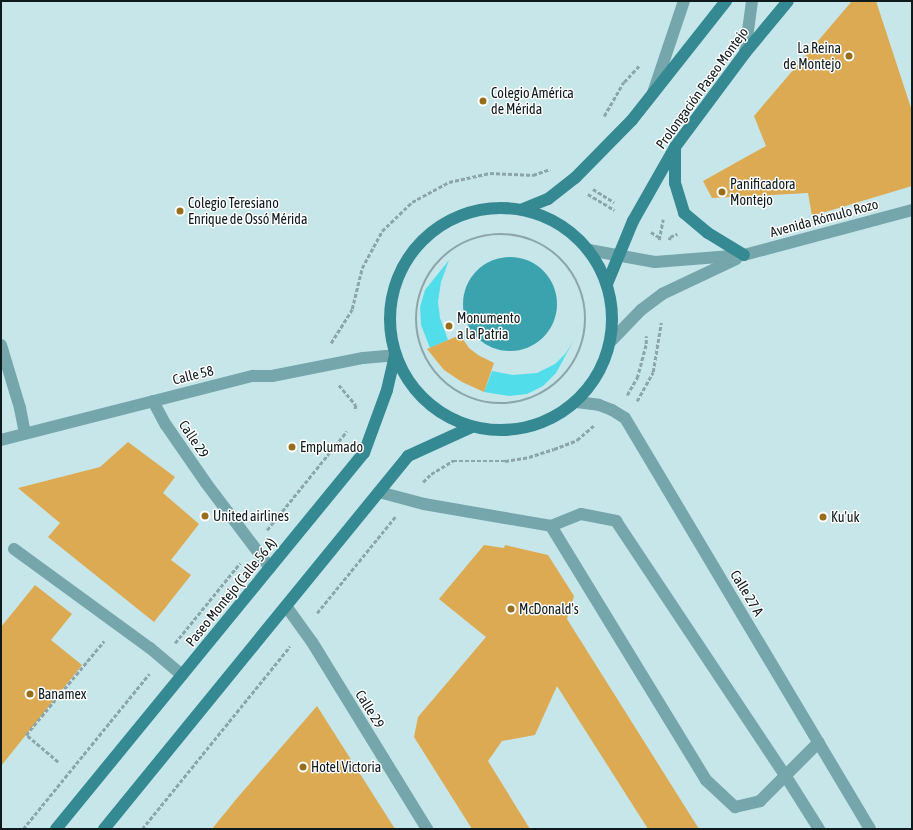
<!DOCTYPE html>
<html>
<head>
<meta charset="utf-8">
<style>
  body { margin:0 }
  #map { position:relative; width:913px; height:830px; overflow:hidden; background:#c7e6e9; font-family:"Asap Condensed",sans-serif }
  div>[style] { position:absolute }
  [style*='--x'] { left:calc(var(--x)*1px); top:calc(var(--y)*1px); width:calc(var(--w)*1px); rotate:calc(var(--a)*1deg) }
  .green>* { inset:0; background:#52ddeb }
  .water>* { inset:0; background:#3aa3ae }
  .round { border-radius:50% }
  .building>* { inset:0; background:#dcaa53 }
  .path>* { height:2.5px; margin-top:-1.25px; transform-origin:0; background:repeating-linear-gradient(90deg,#8ca5a8 0 4px,transparent 0 6px) }
  .path>.ring { margin:-1.25px; padding:0; box-sizing:content-box; background:none; border:2.5px solid #8ca5a8; border-radius:50% }
  .service>* { height:12px; margin:-6px; padding:0 6px; transform-origin:6px; border-radius:6px; background:#74a6ab }
  .minor>* { height:12px; margin:-6px; padding:0 6px; transform-origin:6px; border-radius:6px; background:#74a6ab }
  .tertiary>* { height:12px; margin:-6px; padding:0 6px; transform-origin:6px; border-radius:6px; background:#74a6ab }
  .secondary>* { height:12px; margin:-6px; padding:0 6px; transform-origin:6px; border-radius:6px; background:#348992 }
  .secondary>.ring { margin:-6px; padding:0; box-sizing:content-box; background:none; border:12px solid #348992; border-radius:50% }
  .dots>* { width:11px; height:11px; translate:-50% -50%; box-sizing:border-box; border:2px solid #fff; border-radius:50% }
  span { translate:-50% -50%; white-space:nowrap; text-align:center; line-height:1.15; -webkit-text-stroke:3px #fff; paint-order:stroke }
  .poi-label { font-size:14px; color:#0f1a1c }
  .right { translate:-100% -50%; text-align:right }
  .left { translate:0 -50%; text-align:left }
  .street-label { font-size:14px; color:#0f1a1c }
  .frame { position:absolute; inset:0; border:2px solid #0f1a1c; pointer-events:none }
</style>
</head>
<body>
<div id="map">
  <div class="green">
    <i style="clip-path:polygon(449px 260px,441px 282px,438px 302px,440px 318px,448px 340px,430px 348px,421px 325px,420px 307px,425px 290px)"></i>
    <i style="clip-path:polygon(574px 340px,556px 373px,543px 386px,527px 394px,509px 396px,484px 392px,492px 371px,513px 375px,537px 373px,555px 364px,566px 353px)"></i>
  </div>
  <div class="water">
    <i class="round" style="left:463px;top:257px;width:94px;height:94px"></i>
  </div>
  <div class="building">
    <i style="clip-path:polygon(852px 1px,876px 1px,912px 111px,912px 186px,812px 216px,808px 193px,712px 198px,703px 181px,766px 146px,754px 116px)"></i>
    <i style="clip-path:polygon(460px 335px,469px 348px,478px 355px,494px 363px,484px 392px,462px 382px,444px 370px,427px 349px)"></i>
    <i style="clip-path:polygon(128px 442px,175px 477px,163px 493px,199px 524px,171px 560px,191px 575px,154px 622px,48px 537px,60px 523px,18px 488px,100px 467px)"></i>
    <i style="clip-path:polygon(484px 545px,504px 548px,505px 545px,548px 555px,574px 596px,567px 619px,699px 829px,648px 829px,557px 686px,535px 735px,502px 741px,488px 761px,530px 829px,472px 829px,414px 737px,418px 717px,486px 637px,439px 599px)"></i>
    <i style="clip-path:polygon(35px 585px,72px 614px,51px 640px,82px 665px,1px 766px,1px 627px)"></i>
    <i style="clip-path:polygon(317px 706px,395px 829px,212px 829px,238px 797px)"></i>
  </div>
  <div class="path">
    <i style="--x:604;--y:116;--w:39;--a:-60"></i>
    <i style="--x:624;--y:82;--w:22;--a:-47"></i>
    <i style="--x:593;--y:189;--w:25;--a:32"></i>
    <i style="--x:588;--y:194;--w:31;--a:31"></i>
    <i style="--x:651;--y:232;--w:9;--a:32"></i>
    <i class="ring" style="left:416px;top:234px;width:167.5px;height:167.5px"></i>
    <i style="--x:659;--y:240;--w:21;--a:-79"></i>
    <i style="--x:669;--y:240;--w:3;--a:-72"></i>
    <i style="--x:670;--y:237;--w:8;--a:-23"></i>
    <i style="--x:331;--y:343;--w:40;--a:-58"></i>
    <i style="--x:352;--y:309;--w:42;--a:-76.3"></i>
    <i style="--x:362;--y:268;--w:42;--a:-61.6"></i>
    <i style="--x:382;--y:231;--w:42;--a:-44"></i>
    <i style="--x:412;--y:202;--w:42;--a:-28.4"></i>
    <i style="--x:449;--y:182;--w:42;--a:-12.4"></i>
    <i style="--x:490;--y:173;--w:43;--a:2.7"></i>
    <i style="--x:533;--y:175;--w:18;--a:-19"></i>
    <i style="--x:339;--y:385;--w:26;--a:50"></i>
    <i style="--x:356;--y:405;--w:6;--a:99"></i>
    <i style="--x:627;--y:395;--w:20;--a:-60"></i>
    <i style="--x:637;--y:378;--w:35;--a:-75"></i>
    <i style="--x:646;--y:344;--w:8;--a:-90"></i>
    <i style="--x:637;--y:401;--w:33;--a:-61"></i>
    <i style="--x:653;--y:372;--w:50;--a:-80.7"></i>
    <i style="--x:423;--y:482;--w:11;--a:-45"></i>
    <i style="--x:431;--y:474;--w:26;--a:-31"></i>
    <i style="--x:453;--y:461;--w:52;--a:0"></i>
    <i style="--x:505;--y:461;--w:24;--a:-9"></i>
    <i style="--x:529;--y:457;--w:26;--a:-18"></i>
    <i style="--x:554;--y:449;--w:25;--a:-21"></i>
    <i style="--x:577;--y:440;--w:23;--a:-41"></i>
    <i style="--x:267;--y:530;--w:127;--a:-51.1"></i>
    <i style="--x:317;--y:613;--w:124;--a:-50.9"></i>
    <i style="--x:175;--y:643;--w:103;--a:-50.9"></i>
    <i style="--x:58;--y:762;--w:42;--a:-139.8"></i>
    <i style="--x:26;--y:735;--w:122;--a:-50.3"></i>
    <i style="--x:23;--y:829;--w:200;--a:-50.9"></i>
    <i style="--x:142;--y:829;--w:235;--a:-51"></i>
  </div>
  <div class="service">
    <i style="--x:1;--y:345;--w:66;--a:73.2"></i>
    <i style="--x:20;--y:408;--w:25;--a:79"></i>
    <i style="--x:379;--y:492;--w:47;--a:14.9"></i>
    <i style="--x:424;--y:504;--w:129;--a:9.8"></i>
    <i style="--x:551;--y:526;--w:32;--a:-22"></i>
    <i style="--x:581;--y:514;--w:36;--a:11"></i>
    <i style="--x:616;--y:521;--w:305;--a:56.4"></i>
    <i style="--x:785;--y:775;--w:64;--a:57.8"></i>
    <i style="--x:551;--y:526;--w:298;--a:58.6"></i>
    <i style="--x:706;--y:780;--w:40;--a:43"></i>
    <i style="--x:735;--y:807;--w:26;--a:-13"></i>
    <i style="--x:760;--y:801;--w:83;--a:-45"></i>
    <i style="--x:14;--y:549;--w:168;--a:36.1"></i>
    <i style="--x:150;--y:648;--w:42;--a:40.2"></i>
  </div>
  <div class="minor">
    <i style="--x:589;--y:250;--w:67;--a:10.3"></i>
    <i style="--x:655;--y:262;--w:89;--a:-4.5"></i>
    <i style="--x:744;--y:255;--w:174;--a:-15"></i>
    <i style="--x:611;--y:341;--w:43;--a:-45.9"></i>
    <i style="--x:641;--y:310;--w:26;--a:-37"></i>
    <i style="--x:662;--y:294;--w:82;--a:-25.3"></i>
    <i style="--x:153;--y:401;--w:27;--a:62"></i>
    <i style="--x:166;--y:425;--w:70;--a:55.4"></i>
    <i style="--x:206;--y:483;--w:106;--a:53"></i>
    <i style="--x:576;--y:402;--w:23;--a:7"></i>
    <i style="--x:599;--y:405;--w:14;--a:21"></i>
    <i style="--x:612;--y:410;--w:15;--a:32"></i>
    <i style="--x:625;--y:418;--w:478;--a:59.2"></i>
    <i style="--x:286;--y:606;--w:44;--a:54.2"></i>
    <i style="--x:312;--y:642;--w:220;--a:58.4"></i>
  </div>
  <div class="tertiary">
    <i style="--x:745;--y:53;--w:52;--a:-82.3"></i>
    <i style="--x:653;--y:93;--w:97;--a:-71.4"></i>
    <i style="--x:1;--y:440;--w:260;--a:-14.3"></i>
    <i style="--x:253;--y:376;--w:19;--a:0"></i>
    <i style="--x:272;--y:376;--w:93;--a:-11.2"></i>
    <i style="--x:363;--y:358;--w:32;--a:-5"></i>
  </div>
  <div class="secondary">
    <i style="--x:675;--y:148;--w:35;--a:90"></i>
    <i style="--x:675;--y:183;--w:31;--a:73"></i>
    <i style="--x:684;--y:213;--w:31;--a:40"></i>
    <i style="--x:708;--y:233;--w:42;--a:31.4"></i>
    <i class="ring" style="left:390px;top:208px;width:210px;height:210px"></i>
    <i style="--x:523;--y:209;--w:27;--a:-22"></i>
    <i style="--x:548;--y:199;--w:34;--a:-38"></i>
    <i style="--x:575;--y:178;--w:81;--a:-45.5"></i>
    <i style="--x:632;--y:120;--w:152;--a:-51.7"></i>
    <i style="--x:607;--y:284;--w:68;--a:-67.6"></i>
    <i style="--x:633;--y:221;--w:85;--a:-60.4"></i>
    <i style="--x:675;--y:147;--w:117;--a:-53.3"></i>
    <i style="--x:745;--y:53;--w:67;--a:-50.4"></i>
    <i style="--x:56;--y:829;--w:486;--a:-50.7"></i>
    <i style="--x:364;--y:453;--w:67;--a:-69.9"></i>
    <i style="--x:387;--y:390;--w:36;--a:-77"></i>
    <i style="--x:104;--y:829;--w:481;--a:-50.8"></i>
    <i style="--x:408;--y:456;--w:70;--a:-24.4"></i>
  </div>
  <div class="dots">
    <i style="left:849px;top:56px;background:#996e1b"></i>
    <i style="left:483px;top:101px;background:#996e1b"></i>
    <i style="left:722px;top:192px;background:#996e1b"></i>
    <i style="left:180px;top:211px;background:#996e1b"></i>
    <i style="left:449px;top:326px;background:#996e1b"></i>
    <i style="left:292px;top:447px;background:#996e1b"></i>
    <i style="left:205px;top:516px;background:#996e1b"></i>
    <i style="left:823px;top:517px;background:#996e1b"></i>
    <i style="left:511px;top:609px;background:#996e1b"></i>
    <i style="left:30px;top:694px;background:#996e1b"></i>
    <i style="left:303px;top:767px;background:#996e1b"></i>
  </div>
  <div class="poi-label">
    <span class="right" style="left:841px;top:56px">La Reina<br>de Montejo</span>
    <span class="left" style="left:491px;top:101px">Colegio América<br>de Mérida</span>
    <span class="left" style="left:730px;top:192px">Panificadora<br>Montejo</span>
    <span class="left" style="left:188px;top:211px">Colegio Teresiano<br>Enrique de Ossó Mérida</span>
    <span class="left" style="left:457px;top:326px">Monumento<br>a la Patria</span>
    <span class="left" style="left:300px;top:447px">Emplumado</span>
    <span class="left" style="left:213px;top:516px">United airlines</span>
    <span class="left" style="left:831px;top:517px">Ku'uk</span>
    <span class="left" style="left:519px;top:609px">McDonald's</span>
    <span class="left" style="left:38px;top:694px">Banamex</span>
    <span class="left" style="left:311px;top:767px">Hotel Victoria</span>
  </div>
  <div class="street-label">
    <span style="left:702px;top:88px;rotate:-54deg">Prolongación Paseo Montejo</span>
    <span style="left:824px;top:218px;rotate:-15deg">Avenida Rómulo Rozo</span>
    <span style="left:193px;top:375px;rotate:-14deg">Calle 58</span>
    <span style="left:194px;top:439px;rotate:56deg">Calle 29</span>
    <span style="left:231px;top:592px;rotate:-51deg">Paseo Montejo (Calle 56 A)</span>
    <span style="left:747px;top:593px;rotate:59deg">Calle 27 A</span>
    <span style="left:370px;top:709px;rotate:58deg">Calle 29</span>
  </div>
  <div class="frame"></div>
</div>
</body>
</html>
